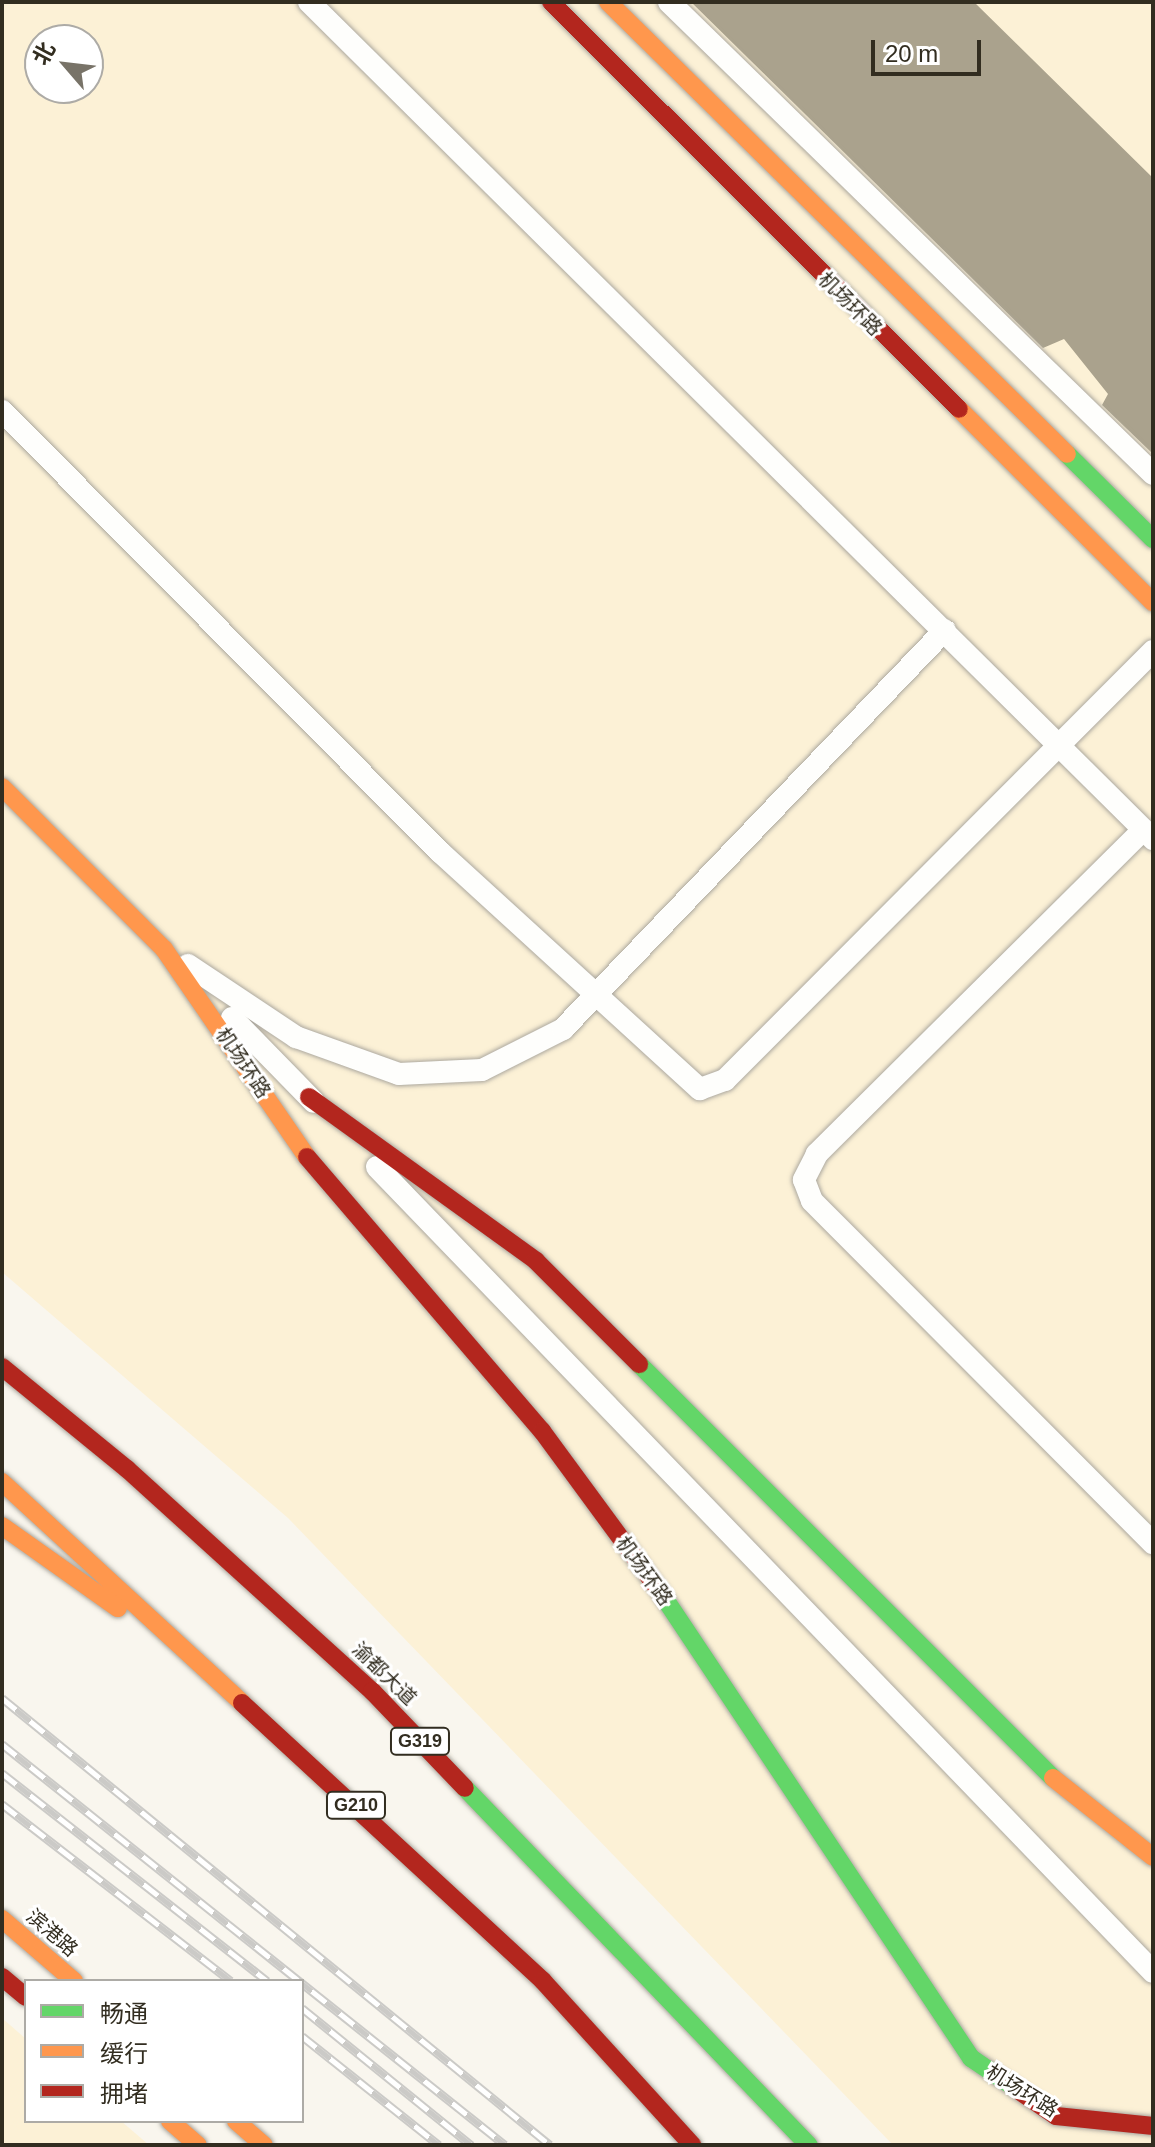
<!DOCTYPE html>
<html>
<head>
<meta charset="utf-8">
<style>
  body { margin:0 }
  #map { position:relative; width:1155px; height:2147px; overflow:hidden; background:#f9f6ee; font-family:Helvetica,"Noto Sans SC",sans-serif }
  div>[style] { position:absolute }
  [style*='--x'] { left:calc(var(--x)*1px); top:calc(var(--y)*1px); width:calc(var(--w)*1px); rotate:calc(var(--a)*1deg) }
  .built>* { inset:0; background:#fcf1d6 }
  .building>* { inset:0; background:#aaa28d }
  .roads { filter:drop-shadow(0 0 2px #aca89f) drop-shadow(0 0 2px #aca89f) }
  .lane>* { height:22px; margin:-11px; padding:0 11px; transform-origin:11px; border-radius:11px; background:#fefefc }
  .fast>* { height:18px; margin:-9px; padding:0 9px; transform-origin:9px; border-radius:9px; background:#63d668 }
  .slow>* { height:18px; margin:-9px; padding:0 9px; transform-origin:9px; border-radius:9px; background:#ff974d }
  .jam>* { height:18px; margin:-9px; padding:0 9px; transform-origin:9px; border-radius:9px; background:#b3261e }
  .rail>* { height:9px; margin-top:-4.5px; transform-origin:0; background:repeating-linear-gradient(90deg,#fff 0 18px,#cbcac7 0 36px); box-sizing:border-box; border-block:2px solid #cbcac7 }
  span { translate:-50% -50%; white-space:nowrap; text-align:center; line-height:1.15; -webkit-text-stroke:6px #fff; paint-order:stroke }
  .shield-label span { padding:2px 6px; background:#fff; border:2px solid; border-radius:6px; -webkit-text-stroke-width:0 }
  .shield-label { font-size:18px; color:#322d20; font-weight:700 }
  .street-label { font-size:20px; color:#322d20 }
  .frame { position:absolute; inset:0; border:4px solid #322d20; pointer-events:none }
  .legend { position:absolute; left:24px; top:1979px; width:280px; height:144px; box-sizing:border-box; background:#fff; border:2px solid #adaba6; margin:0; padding:10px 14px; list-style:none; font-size:24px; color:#322d20 }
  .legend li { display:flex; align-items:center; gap:16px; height:40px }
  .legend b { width:40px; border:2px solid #adaba6 }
  .north { position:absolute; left:24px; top:24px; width:80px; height:80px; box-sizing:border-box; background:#fff; border:2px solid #adaba6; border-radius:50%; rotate:298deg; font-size:22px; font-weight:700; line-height:32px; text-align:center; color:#322d20 }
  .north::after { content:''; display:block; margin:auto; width:28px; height:36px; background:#787368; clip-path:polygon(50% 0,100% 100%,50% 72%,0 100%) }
  .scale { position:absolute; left:871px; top:40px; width:110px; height:36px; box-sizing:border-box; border:4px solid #322d20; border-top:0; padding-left:10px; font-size:24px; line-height:28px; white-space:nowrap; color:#322d20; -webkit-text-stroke:6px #fff; paint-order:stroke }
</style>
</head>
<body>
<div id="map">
  <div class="built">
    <i style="clip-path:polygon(evenodd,2px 2px,1153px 2px,1153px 2145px,893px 2145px,288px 1518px,2px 1272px,2px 2px,40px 40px,88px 40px,88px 88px,40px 88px,40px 40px)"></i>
    <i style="clip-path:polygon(2px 2018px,26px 2039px,26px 2121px,121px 2121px,149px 2145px,2px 2145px)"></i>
  </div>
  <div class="building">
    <i style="clip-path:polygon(691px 2px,974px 2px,1153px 178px,1153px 454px,1102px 405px,1108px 394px,1064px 339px,1043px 348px)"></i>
  </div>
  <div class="roads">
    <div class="lane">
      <i style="--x:309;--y:2;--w:1189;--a:44.76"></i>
      <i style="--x:669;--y:2;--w:676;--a:44.28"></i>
      <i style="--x:2;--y:411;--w:622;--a:45.2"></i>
      <i style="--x:440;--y:852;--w:352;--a:42.4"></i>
      <i style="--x:700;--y:1089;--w:27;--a:-20"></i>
      <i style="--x:725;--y:1080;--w:606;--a:-45.07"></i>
      <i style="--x:1143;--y:830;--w:460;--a:135.2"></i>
      <i style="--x:817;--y:1154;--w:29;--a:117"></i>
      <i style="--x:804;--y:1180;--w:22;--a:69"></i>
      <i style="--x:812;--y:1201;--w:483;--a:45.1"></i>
      <i style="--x:188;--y:965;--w:130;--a:33.7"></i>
      <i style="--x:296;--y:1037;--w:109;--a:19.8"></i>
      <i style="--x:399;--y:1074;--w:83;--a:-2.8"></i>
      <i style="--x:482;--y:1070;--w:91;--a:-26.8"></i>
      <i style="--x:563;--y:1029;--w:552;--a:-46.25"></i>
      <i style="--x:232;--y:1018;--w:117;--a:45.7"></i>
      <i style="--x:377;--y:1167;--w:1118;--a:46.05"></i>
    </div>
    <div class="fast">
      <i style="--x:1067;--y:454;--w:121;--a:44.7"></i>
      <i style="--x:639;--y:1364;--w:585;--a:45"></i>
      <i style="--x:661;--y:1593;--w:559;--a:56.31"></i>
      <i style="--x:971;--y:2058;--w:50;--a:34.3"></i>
      <i style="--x:465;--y:1788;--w:496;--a:46.1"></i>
    </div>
    <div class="slow">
      <i style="--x:608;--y:2;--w:644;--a:44.56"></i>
      <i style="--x:959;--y:409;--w:274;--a:44.9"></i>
      <i style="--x:2;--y:787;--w:229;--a:45"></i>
      <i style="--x:164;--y:949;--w:252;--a:55.5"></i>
      <i style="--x:2;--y:1482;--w:326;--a:42.6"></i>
      <i style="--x:2;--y:1526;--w:142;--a:35.3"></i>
      <i style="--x:1053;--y:1778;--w:127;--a:38.3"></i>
      <i style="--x:2;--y:1919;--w:95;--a:40.7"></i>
      <i style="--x:170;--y:2121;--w:37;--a:41"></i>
      <i style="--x:236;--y:2121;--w:37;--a:41"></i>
    </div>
    <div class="jam">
      <i style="--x:551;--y:2;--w:576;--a:44.93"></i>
      <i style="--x:309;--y:1097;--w:280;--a:35.8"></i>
      <i style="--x:536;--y:1261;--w:146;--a:45"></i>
      <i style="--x:307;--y:1157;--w:361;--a:49.4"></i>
      <i style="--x:542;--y:1431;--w:201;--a:53.7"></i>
      <i style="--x:2;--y:1367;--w:161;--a:39.2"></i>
      <i style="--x:127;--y:1469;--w:331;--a:42.2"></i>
      <i style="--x:372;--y:1691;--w:134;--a:46.2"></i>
      <i style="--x:242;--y:1703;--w:410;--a:42.7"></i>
      <i style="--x:543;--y:1981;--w:222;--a:47.7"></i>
      <i style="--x:2;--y:1977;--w:31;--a:40"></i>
      <i style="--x:1012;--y:2086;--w:53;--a:34.3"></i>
      <i style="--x:1056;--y:2116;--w:98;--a:5.9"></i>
    </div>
  </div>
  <div class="rail">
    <i style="--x:2;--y:1698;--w:707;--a:39.2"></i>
    <i style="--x:2;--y:1744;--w:643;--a:38.56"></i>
    <i style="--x:2;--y:1773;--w:337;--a:38.1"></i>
    <i style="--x:2;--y:1804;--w:289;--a:37.7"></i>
    <i style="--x:302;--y:2008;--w:218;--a:39"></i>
    <i style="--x:302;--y:2036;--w:175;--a:38.5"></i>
  </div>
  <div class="shield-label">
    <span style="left:420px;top:1741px">G319</span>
    <span style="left:356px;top:1805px">G210</span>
  </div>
  <div class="street-label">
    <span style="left:850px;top:304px;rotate:45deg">机场环路</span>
    <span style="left:243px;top:1063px;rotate:56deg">机场环路</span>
    <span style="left:644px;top:1571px;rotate:54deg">机场环路</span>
    <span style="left:384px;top:1674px;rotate:44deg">渝都大道</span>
    <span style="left:52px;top:1933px;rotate:41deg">滨港路</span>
    <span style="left:1022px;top:2091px;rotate:32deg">机场环路</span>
  </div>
  <div class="frame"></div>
  <ul class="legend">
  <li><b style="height:10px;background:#63d668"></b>畅通</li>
  <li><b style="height:10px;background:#ff974d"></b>缓行</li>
  <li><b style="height:10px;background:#b3261e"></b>拥堵</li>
  </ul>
  <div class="north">北</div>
  <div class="scale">20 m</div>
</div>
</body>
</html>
